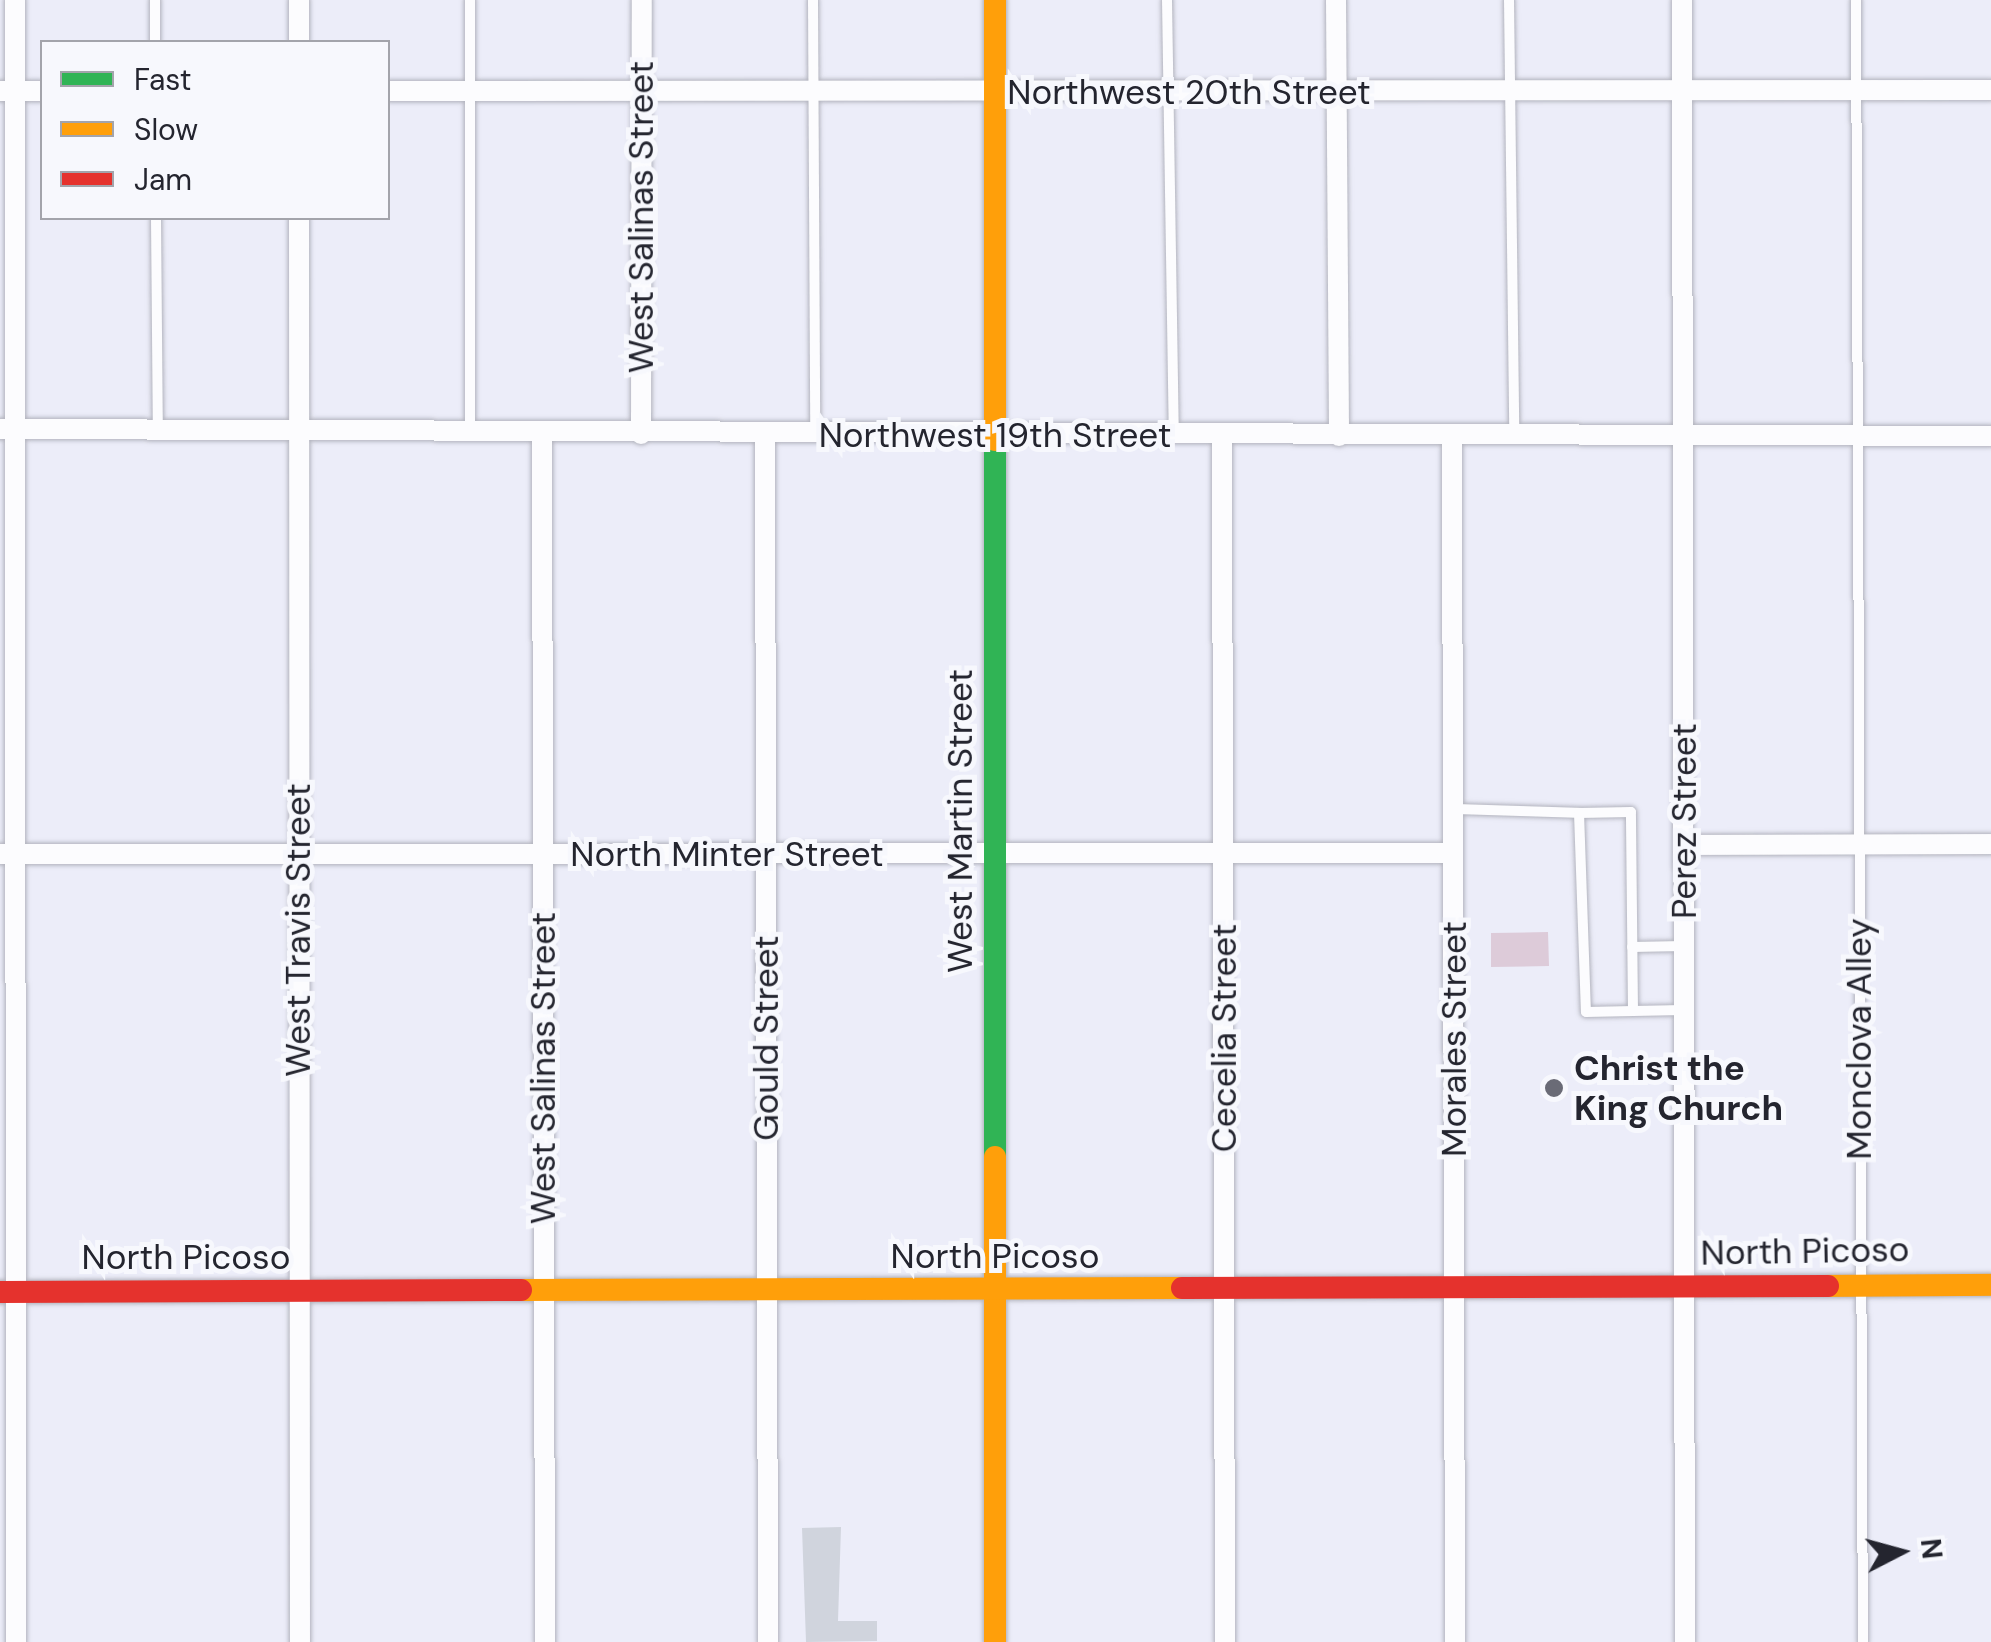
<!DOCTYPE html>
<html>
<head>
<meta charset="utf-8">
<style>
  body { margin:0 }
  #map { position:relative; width:1991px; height:1642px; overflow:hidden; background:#ecedf9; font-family:"DM Sans",sans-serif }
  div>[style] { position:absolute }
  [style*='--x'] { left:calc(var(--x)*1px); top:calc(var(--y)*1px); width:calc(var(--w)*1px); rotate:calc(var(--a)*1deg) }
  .green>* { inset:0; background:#ddcbd9 }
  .building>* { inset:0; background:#d0d4dd }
  .roads { filter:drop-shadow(0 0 2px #b3b4be) drop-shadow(0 0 2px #b3b4be) }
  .lane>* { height:10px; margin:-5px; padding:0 5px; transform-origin:5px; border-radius:5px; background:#fcfcfe }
  .street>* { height:20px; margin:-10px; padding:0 10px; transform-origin:10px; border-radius:10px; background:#fcfcfe }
  .fast>* { height:22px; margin:-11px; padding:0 11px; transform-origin:11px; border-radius:11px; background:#30b455 }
  .slow>* { height:22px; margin:-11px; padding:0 11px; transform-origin:11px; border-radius:11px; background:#ff9f0a }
  .jam>* { height:22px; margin:-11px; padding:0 11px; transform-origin:11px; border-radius:11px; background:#e5322d }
  .dots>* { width:28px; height:28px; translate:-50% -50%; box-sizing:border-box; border:5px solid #f7f8fd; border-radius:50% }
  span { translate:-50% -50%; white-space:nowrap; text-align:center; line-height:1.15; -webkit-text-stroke:10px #f7f8fd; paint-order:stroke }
  .street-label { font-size:35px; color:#24252f }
  .poi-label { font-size:35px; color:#24252f; font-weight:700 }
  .left { translate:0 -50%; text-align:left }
  .legend { position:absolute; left:40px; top:40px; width:350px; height:180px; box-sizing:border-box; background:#f7f8fd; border:2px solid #a3a4ab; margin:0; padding:12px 18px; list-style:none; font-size:30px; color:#24252f }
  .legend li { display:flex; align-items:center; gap:20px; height:50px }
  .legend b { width:50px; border:2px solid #a3a4ab }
  .north { position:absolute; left:1851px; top:1502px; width:100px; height:100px; -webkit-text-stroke:8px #f7f8fd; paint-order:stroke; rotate:84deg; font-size:28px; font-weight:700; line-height:40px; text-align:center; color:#24252f }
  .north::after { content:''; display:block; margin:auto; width:35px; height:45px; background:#24252f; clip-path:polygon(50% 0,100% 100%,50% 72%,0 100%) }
</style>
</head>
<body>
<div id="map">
  <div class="green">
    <i style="clip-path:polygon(1548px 932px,1549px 966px,1491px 967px,1491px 933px)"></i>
  </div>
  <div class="building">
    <i style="clip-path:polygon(841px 1527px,838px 1621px,877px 1621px,877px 1641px,806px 1642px,802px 1528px)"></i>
  </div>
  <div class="roads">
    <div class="lane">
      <i style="--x:470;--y:0;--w:433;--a:90"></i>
      <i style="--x:813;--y:0;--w:434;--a:89.7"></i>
      <i style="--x:1167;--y:0;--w:434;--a:89.1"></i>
      <i style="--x:1509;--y:0;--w:435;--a:89.3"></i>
      <i style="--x:1856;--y:0;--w:1642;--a:89.76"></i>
      <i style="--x:155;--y:42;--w:42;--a:-90"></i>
      <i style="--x:156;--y:218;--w:210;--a:89.5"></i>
      <i style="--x:1453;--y:809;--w:126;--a:1.8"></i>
      <i style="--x:1632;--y:947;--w:51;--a:-1.1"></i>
      <i style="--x:1633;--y:1011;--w:199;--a:-90.6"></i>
      <i style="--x:1631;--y:812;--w:52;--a:178.9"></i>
      <i style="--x:1579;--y:813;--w:199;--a:88"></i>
      <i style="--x:1586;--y:1012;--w:47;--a:-1.2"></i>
      <i style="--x:1633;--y:1011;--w:50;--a:-1.1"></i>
    </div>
    <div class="street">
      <i style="--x:15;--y:0;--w:1642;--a:89.97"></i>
      <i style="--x:299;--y:0;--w:42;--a:90"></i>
      <i style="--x:1336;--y:0;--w:436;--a:89.6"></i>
      <i style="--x:1682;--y:0;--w:1642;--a:89.9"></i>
      <i style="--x:0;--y:91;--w:42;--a:0"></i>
      <i style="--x:388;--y:91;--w:1603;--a:-0.04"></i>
      <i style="--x:299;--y:218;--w:1424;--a:89.96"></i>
      <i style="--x:0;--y:429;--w:1991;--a:0.2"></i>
      <i style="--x:542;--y:433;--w:1209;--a:89.86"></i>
      <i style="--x:641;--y:434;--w:434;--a:-89.9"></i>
      <i style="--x:765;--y:435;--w:1207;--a:89.86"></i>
      <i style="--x:1222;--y:435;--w:1207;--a:89.86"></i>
      <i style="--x:1452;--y:436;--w:1206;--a:89.86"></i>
      <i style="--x:1685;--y:845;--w:306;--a:-0.2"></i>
      <i style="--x:0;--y:854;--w:1453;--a:-0.04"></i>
    </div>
    <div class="fast">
      <i style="--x:995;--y:440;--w:717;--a:90"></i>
    </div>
    <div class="slow">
      <i style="--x:995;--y:0;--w:440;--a:90"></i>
      <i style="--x:995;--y:1157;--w:485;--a:90"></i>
      <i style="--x:1828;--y:1286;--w:163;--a:-0.4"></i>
      <i style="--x:521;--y:1290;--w:661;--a:-0.17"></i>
    </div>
    <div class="jam">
      <i style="--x:1182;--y:1288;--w:646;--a:-0.18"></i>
      <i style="--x:0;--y:1292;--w:521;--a:-0.22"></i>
    </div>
  </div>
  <div class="dots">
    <i style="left:1554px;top:1088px;background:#6a6b76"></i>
  </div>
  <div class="street-label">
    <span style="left:1189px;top:92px">Northwest 20th Street</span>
    <span style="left:641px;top:217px;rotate:-90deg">West Salinas Street</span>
    <span style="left:995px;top:435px">Northwest 19th Street</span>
    <span style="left:960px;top:821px;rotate:-90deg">West Martin Street</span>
    <span style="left:1684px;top:821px;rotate:-90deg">Perez Street</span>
    <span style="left:727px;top:854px">North Minter Street</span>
    <span style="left:298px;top:930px;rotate:-90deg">West Travis Street</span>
    <span style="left:766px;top:1038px;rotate:-90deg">Gould Street</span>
    <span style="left:1224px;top:1038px;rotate:-90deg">Cecelia Street</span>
    <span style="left:1454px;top:1039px;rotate:-90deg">Morales Street</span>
    <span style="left:1859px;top:1039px;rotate:-90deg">Monclova Alley</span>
    <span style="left:543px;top:1068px;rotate:-90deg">West Salinas Street</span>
    <span style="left:1805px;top:1251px;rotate:-1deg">North Picoso</span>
    <span style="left:995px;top:1256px">North Picoso</span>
    <span style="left:186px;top:1257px">North Picoso</span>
  </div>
  <div class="poi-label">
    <span class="left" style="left:1574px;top:1088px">Christ the<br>King Church</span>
  </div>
  <ul class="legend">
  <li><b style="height:12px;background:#30b455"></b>Fast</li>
  <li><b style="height:12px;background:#ff9f0a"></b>Slow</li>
  <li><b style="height:12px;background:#e5322d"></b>Jam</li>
  </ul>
  <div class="north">N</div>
</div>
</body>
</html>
